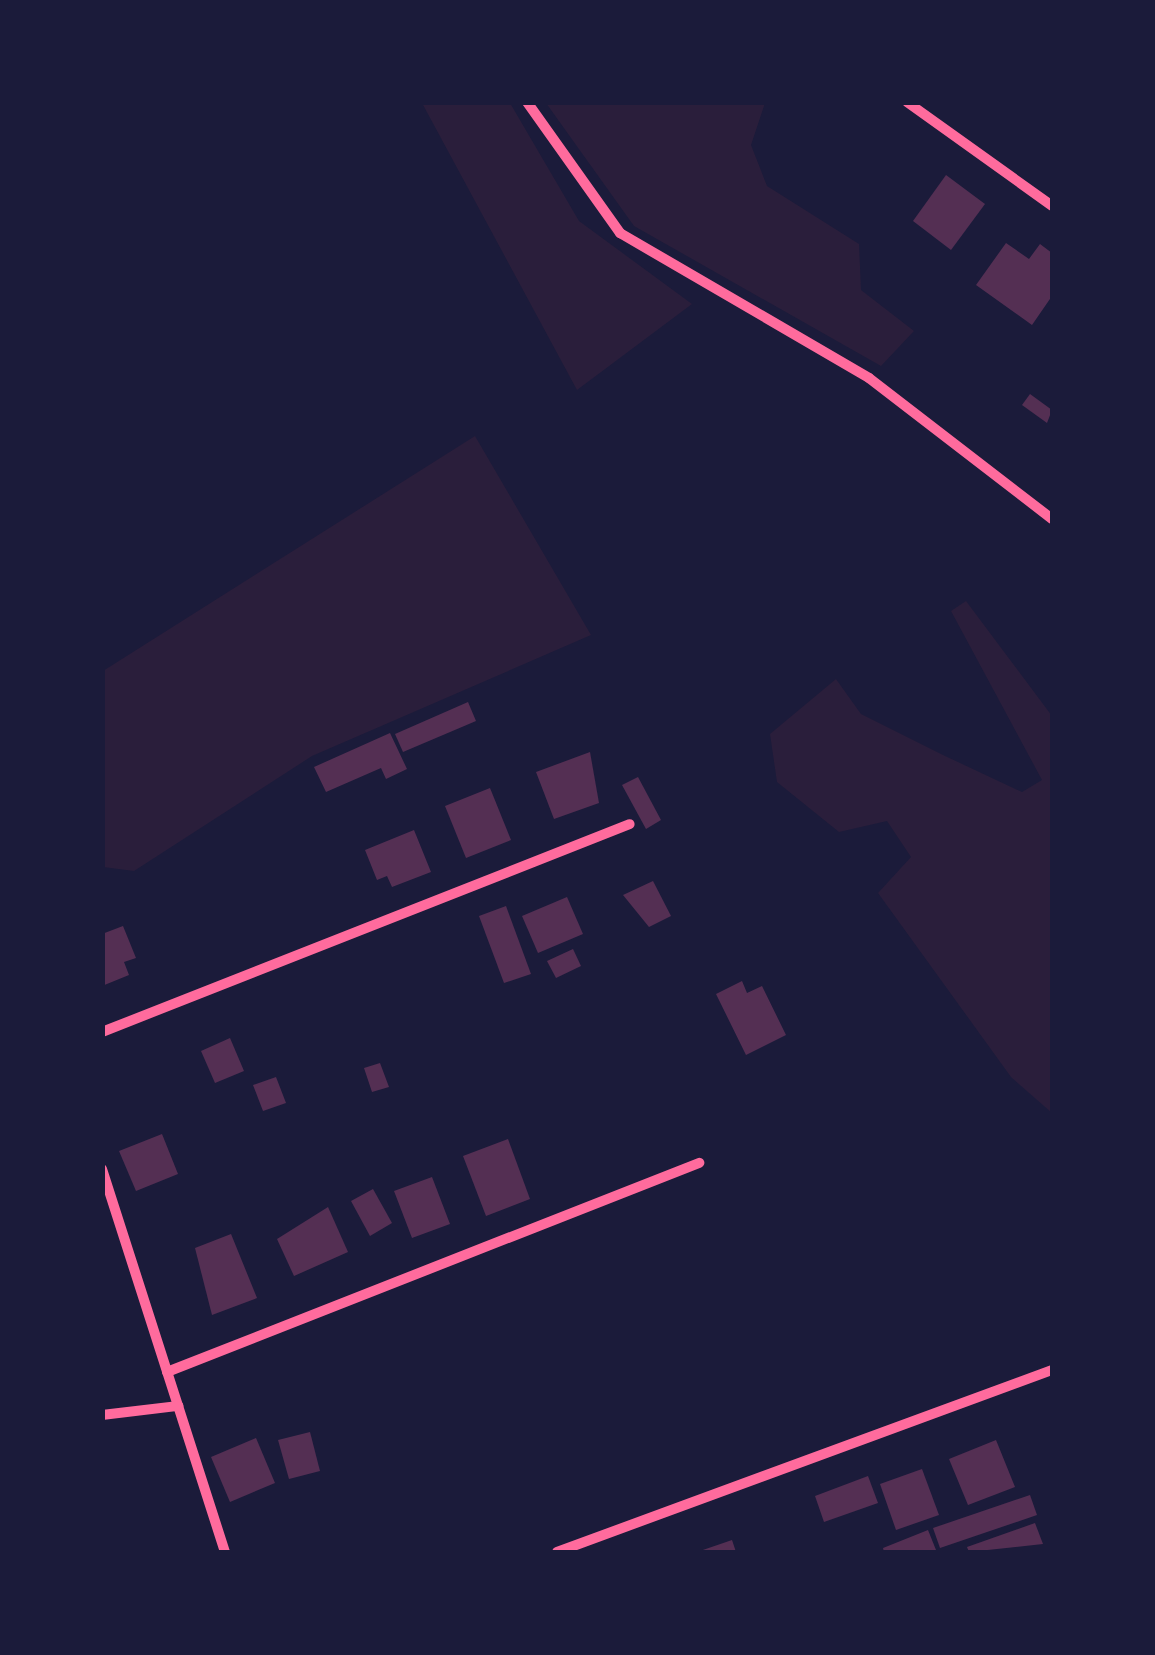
<!DOCTYPE html>
<html>
<head>
<meta charset="utf-8">
<style>
  body { margin:0 }
  #map { position:relative; width:1155px; height:1655px; overflow:hidden; background:#1b1b3a; font-family:"Space Grotesk",sans-serif }
  div>[style] { position:absolute }
  [style*='--x'] { left:calc(var(--x)*1px); top:calc(var(--y)*1px); width:calc(var(--w)*1px); rotate:calc(var(--a)*1deg) }
  .green>* { inset:0; background:#2a1e3b }
  .building>* { inset:0; background:#542f53 }
  .minor>* { height:10px; margin:-5px; padding:0 5px; transform-origin:5px; border-radius:5px; background:#ff6b9d }
  span { translate:-50% -50%; white-space:nowrap; text-align:center; line-height:1.15; -webkit-text-stroke:10px #1b1b3a; paint-order:stroke }
  .frame { position:absolute; inset:0; border:105px solid #1b1b3a; pointer-events:none }
</style>
</head>
<body>
<div id="map">
  <div class="green">
    <i style="clip-path:polygon(422px 103px,510px 103px,579px 221px,692px 304px,577px 390px)"></i>
    <i style="clip-path:polygon(546px 103px,765px 103px,751px 145px,767px 186px,859px 244px,861px 290px,914px 331px,881px 366px,634px 226px)"></i>
    <i style="clip-path:polygon(475px 436px,591px 635px,312px 756px,134px 871px,103px 867px,103px 671px)"></i>
    <i style="clip-path:polygon(966px 601px,1052px 716px,1052px 1113px,1011px 1077px,878px 893px,911px 857px,887px 821px,839px 832px,777px 782px,770px 734px,836px 679px,861px 714px,943px 755px,1022px 792px,1042px 780px,951px 611px)"></i>
  </div>
  <div class="building">
    <i style="clip-path:polygon(946px 175px,985px 204px,951px 250px,913px 221px)"></i>
    <i style="clip-path:polygon(1006px 243px,1029px 259px,1040px 244px,1052px 253px,1052px 296px,1032px 325px,976px 285px)"></i>
    <i style="clip-path:polygon(1030px 394px,1052px 410px,1047px 423px,1022px 405px)"></i>
    <i style="clip-path:polygon(468px 702px,476px 721px,403px 752px,395px 734px)"></i>
    <i style="clip-path:polygon(390px 733px,407px 769px,386px 779px,381px 768px,326px 792px,314px 767px)"></i>
    <i style="clip-path:polygon(590px 752px,599px 803px,554px 819px,536px 772px)"></i>
    <i style="clip-path:polygon(638px 777px,661px 820px,646px 829px,622px 785px)"></i>
    <i style="clip-path:polygon(490px 788px,511px 840px,466px 858px,445px 806px)"></i>
    <i style="clip-path:polygon(414px 830px,431px 872px,392px 887px,387px 876px,377px 880px,365px 850px)"></i>
    <i style="clip-path:polygon(653px 881px,671px 916px,649px 927px,623px 895px)"></i>
    <i style="clip-path:polygon(567px 897px,583px 934px,538px 953px,522px 916px)"></i>
    <i style="clip-path:polygon(506px 906px,531px 974px,504px 983px,479px 916px)"></i>
    <i style="clip-path:polygon(123px 926px,136px 958px,124px 962px,129px 975px,102px 986px,102px 934px)"></i>
    <i style="clip-path:polygon(573px 949px,581px 966px,556px 978px,547px 961px)"></i>
    <i style="clip-path:polygon(742px 981px,747px 993px,762px 986px,786px 1035px,746px 1055px,716px 994px)"></i>
    <i style="clip-path:polygon(230px 1038px,244px 1071px,215px 1083px,201px 1051px)"></i>
    <i style="clip-path:polygon(380px 1063px,389px 1087px,372px 1092px,364px 1068px)"></i>
    <i style="clip-path:polygon(276px 1077px,286px 1103px,263px 1111px,253px 1085px)"></i>
    <i style="clip-path:polygon(162px 1134px,178px 1174px,136px 1191px,119px 1151px)"></i>
    <i style="clip-path:polygon(508px 1139px,530px 1199px,486px 1216px,463px 1156px)"></i>
    <i style="clip-path:polygon(432px 1177px,450px 1224px,412px 1238px,394px 1191px)"></i>
    <i style="clip-path:polygon(373px 1189px,392px 1223px,370px 1236px,351px 1201px)"></i>
    <i style="clip-path:polygon(328px 1207px,348px 1252px,294px 1276px,277px 1239px)"></i>
    <i style="clip-path:polygon(231px 1234px,257px 1298px,212px 1315px,195px 1248px)"></i>
    <i style="clip-path:polygon(310px 1432px,320px 1471px,289px 1479px,278px 1440px)"></i>
    <i style="clip-path:polygon(256px 1438px,275px 1483px,230px 1502px,211px 1457px)"></i>
    <i style="clip-path:polygon(996px 1440px,1015px 1487px,968px 1505px,949px 1459px)"></i>
    <i style="clip-path:polygon(922px 1469px,939px 1515px,896px 1530px,880px 1484px)"></i>
    <i style="clip-path:polygon(868px 1476px,878px 1503px,824px 1522px,815px 1496px)"></i>
    <i style="clip-path:polygon(1030px 1495px,1037px 1515px,940px 1548px,933px 1528px)"></i>
    <i style="clip-path:polygon(1035px 1523px,1043px 1544px,969px 1552px,967px 1547px)"></i>
    <i style="clip-path:polygon(928px 1530px,936px 1550px,884px 1552px,883px 1548px)"></i>
    <i style="clip-path:polygon(732px 1540px,736px 1552px,697px 1552px)"></i>
  </div>
  <div class="minor">
    <i style="--x:527;--y:102;--w:161;--a:54.6"></i>
    <i style="--x:620;--y:233;--w:288;--a:30.2"></i>
    <i style="--x:869;--y:378;--w:231;--a:37.6"></i>
    <i style="--x:907;--y:102;--w:178;--a:35.6"></i>
    <i style="--x:102;--y:1032;--w:567;--a:-21.5"></i>
    <i style="--x:102;--y:1169;--w:402;--a:72.2"></i>
    <i style="--x:167;--y:1372;--w:572;--a:-21.45"></i>
    <i style="--x:102;--y:1415;--w:77;--a:-6.8"></i>
    <i style="--x:557;--y:1552;--w:527;--a:-20.19"></i>
  </div>
  <div class="frame"></div>
</div>
</body>
</html>
